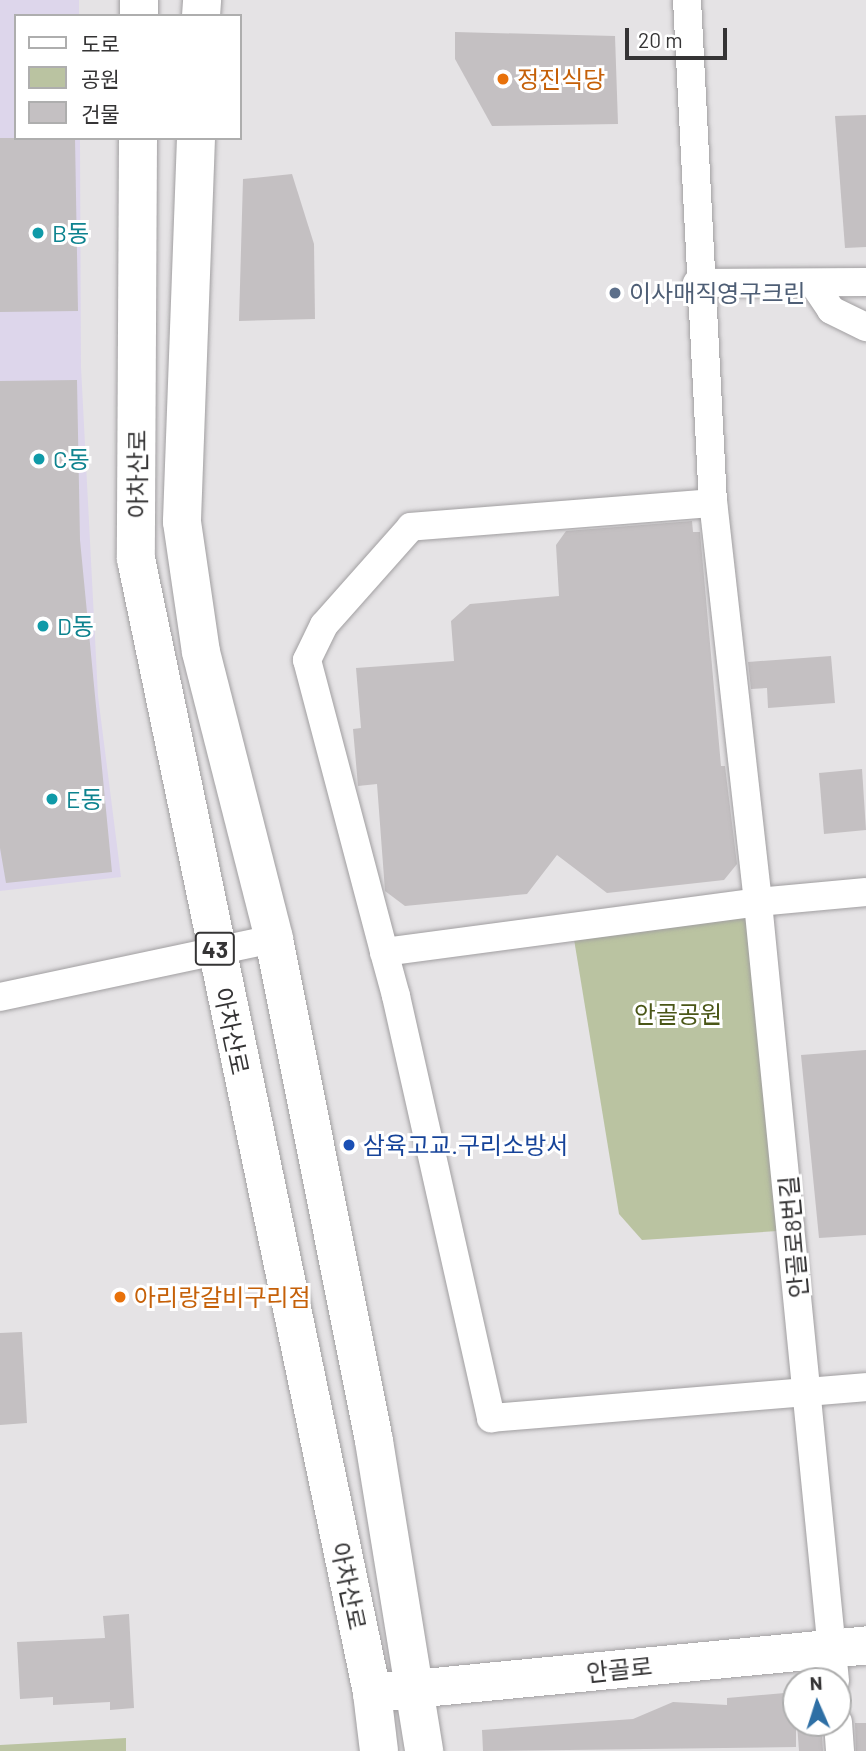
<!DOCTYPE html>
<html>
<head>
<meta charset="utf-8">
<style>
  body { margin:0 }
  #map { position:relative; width:866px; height:1751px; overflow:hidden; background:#e5e3e5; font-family:Barlow,"Noto Sans KR",sans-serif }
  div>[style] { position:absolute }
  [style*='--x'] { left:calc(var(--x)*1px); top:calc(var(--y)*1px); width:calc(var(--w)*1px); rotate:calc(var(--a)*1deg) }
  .commercial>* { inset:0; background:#ddd6eb }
  .green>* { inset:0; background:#bac3a1 }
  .building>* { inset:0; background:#c4c0c2 }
  .roads { filter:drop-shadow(0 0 2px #a19fa1) drop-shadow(0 0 2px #a19fa1) }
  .street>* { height:28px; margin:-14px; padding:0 14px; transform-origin:14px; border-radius:14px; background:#fff }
  .secondary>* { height:38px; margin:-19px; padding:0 19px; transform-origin:19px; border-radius:19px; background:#fff }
  .primary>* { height:38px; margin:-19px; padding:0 19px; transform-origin:19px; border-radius:19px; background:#fff }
  .dots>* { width:19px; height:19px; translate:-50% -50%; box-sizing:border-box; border:4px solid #fff; border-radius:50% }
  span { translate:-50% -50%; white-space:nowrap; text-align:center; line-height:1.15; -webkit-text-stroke:6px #fff; paint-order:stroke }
  .shield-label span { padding:2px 5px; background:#fff; border:2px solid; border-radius:5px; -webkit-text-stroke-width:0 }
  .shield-label { font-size:23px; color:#353435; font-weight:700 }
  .food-label { font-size:24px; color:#c56008 }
  .left { translate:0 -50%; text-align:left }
  .culture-label { font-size:24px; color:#0d838f }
  .service-label { font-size:24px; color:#4e5e75 }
  .street-label { font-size:24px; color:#353435 }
  .park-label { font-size:24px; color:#4a5617 }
  .transit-label { font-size:24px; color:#164399 }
  .legend { position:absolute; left:14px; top:14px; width:228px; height:126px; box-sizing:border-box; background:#fff; border:2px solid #aeaeae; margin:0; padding:9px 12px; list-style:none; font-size:21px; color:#353435 }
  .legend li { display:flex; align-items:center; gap:14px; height:35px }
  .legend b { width:35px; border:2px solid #aeaeae }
  .north { position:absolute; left:782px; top:1667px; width:70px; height:70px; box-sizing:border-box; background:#fff; border:2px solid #aeaeae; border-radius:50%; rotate:357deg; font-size:19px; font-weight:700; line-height:28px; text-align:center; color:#353435 }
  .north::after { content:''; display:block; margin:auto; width:24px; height:32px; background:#2e6fa5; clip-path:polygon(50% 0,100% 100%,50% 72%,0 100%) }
  .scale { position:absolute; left:625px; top:28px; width:102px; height:32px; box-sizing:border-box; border:4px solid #353435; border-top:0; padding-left:9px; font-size:21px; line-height:24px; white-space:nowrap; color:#353435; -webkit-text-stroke:5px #fff; paint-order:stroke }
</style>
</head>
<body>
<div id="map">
  <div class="commercial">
    <i style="clip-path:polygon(0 0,79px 0,79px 16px,16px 16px,16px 138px,80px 138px,81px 367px,98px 696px,121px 877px,0 891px)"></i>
  </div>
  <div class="green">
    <i style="clip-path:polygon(758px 902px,793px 1230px,642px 1240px,619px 1214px,572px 927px)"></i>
    <i style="clip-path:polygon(126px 1738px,126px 1751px,0 1751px,0 1745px)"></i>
  </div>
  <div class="building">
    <i style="clip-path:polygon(455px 32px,615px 36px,618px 124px,492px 126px,455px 59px)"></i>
    <i style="clip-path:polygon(866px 115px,866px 247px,845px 248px,835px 116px)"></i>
    <i style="clip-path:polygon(0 138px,75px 138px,78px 311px,0 312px)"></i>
    <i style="clip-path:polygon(292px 174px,314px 244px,315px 319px,239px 321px,243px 179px)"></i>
    <i style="clip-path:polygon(77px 380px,80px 540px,112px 872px,6px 883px,0 848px,0 381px)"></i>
    <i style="clip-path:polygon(692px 521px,693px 532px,700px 532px,721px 766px,725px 766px,737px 864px,724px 880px,607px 893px,557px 855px,527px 894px,405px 906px,385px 891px,377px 784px,358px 786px,353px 729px,361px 728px,356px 668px,454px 661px,451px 621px,470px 604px,559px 596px,556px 545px,566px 531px)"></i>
    <i style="clip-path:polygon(831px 656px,835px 703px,768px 708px,767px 688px,751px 689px,748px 662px)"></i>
    <i style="clip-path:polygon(862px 769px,866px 830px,824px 834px,819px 773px)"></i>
    <i style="clip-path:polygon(866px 1050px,866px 1235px,819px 1238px,801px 1055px)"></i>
    <i style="clip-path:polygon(22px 1332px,27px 1423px,0 1425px,0 1333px)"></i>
    <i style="clip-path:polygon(129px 1614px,134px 1708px,110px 1710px,110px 1702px,53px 1705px,53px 1697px,20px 1699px,17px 1642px,105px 1638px,103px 1616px)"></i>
    <i style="clip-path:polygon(796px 1692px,796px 1747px,483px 1751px,482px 1730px,633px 1719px,673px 1702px,727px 1705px,727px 1698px)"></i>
    <i style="clip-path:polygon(797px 1723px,821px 1723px,823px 1751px,799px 1751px)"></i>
    <i style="clip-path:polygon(855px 1723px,866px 1723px,866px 1751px,856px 1751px)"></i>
  </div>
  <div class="roads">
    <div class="street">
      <i style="--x:687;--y:0;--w:504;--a:87.04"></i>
      <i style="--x:697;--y:283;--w:169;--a:-0.3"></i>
      <i style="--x:813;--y:283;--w:32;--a:56"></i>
      <i style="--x:831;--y:310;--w:39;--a:26"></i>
      <i style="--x:384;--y:952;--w:377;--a:-7.6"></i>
      <i style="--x:758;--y:902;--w:402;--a:-96.4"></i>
      <i style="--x:713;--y:503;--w:303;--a:175.5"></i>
      <i style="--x:411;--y:527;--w:131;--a:131.6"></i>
      <i style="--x:324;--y:625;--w:39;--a:116"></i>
      <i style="--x:307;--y:660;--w:302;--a:75.2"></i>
      <i style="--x:384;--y:952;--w:46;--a:74.7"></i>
      <i style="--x:396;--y:996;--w:433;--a:77.3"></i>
      <i style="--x:491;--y:1418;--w:376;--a:-4.7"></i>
      <i style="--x:0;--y:997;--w:280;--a:-12"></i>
      <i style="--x:835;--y:1681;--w:783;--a:-95.65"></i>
      <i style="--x:758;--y:902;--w:108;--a:-5.3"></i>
      <i style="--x:838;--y:1722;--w:29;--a:86"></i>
    </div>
    <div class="secondary">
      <i style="--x:372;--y:1693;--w:496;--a:-5.5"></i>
    </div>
    <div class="primary">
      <i style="--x:139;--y:16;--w:16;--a:-90"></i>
      <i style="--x:201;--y:16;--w:16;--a:-86"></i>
      <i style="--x:138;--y:138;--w:421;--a:90.3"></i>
      <i style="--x:136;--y:559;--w:1158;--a:78.24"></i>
      <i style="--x:372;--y:1693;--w:58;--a:83.1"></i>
      <i style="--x:196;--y:138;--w:384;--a:92.1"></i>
      <i style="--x:182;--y:522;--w:131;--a:81.7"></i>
      <i style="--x:201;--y:652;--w:296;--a:75.7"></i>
      <i style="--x:274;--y:939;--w:512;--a:78.73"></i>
      <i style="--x:374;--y:1441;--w:314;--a:80.8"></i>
    </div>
  </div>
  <div class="dots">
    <i style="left:503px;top:79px;background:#e8710a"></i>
    <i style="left:38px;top:233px;background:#0f9aa8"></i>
    <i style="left:615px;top:293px;background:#5c6f8a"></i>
    <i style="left:39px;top:459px;background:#0f9aa8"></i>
    <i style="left:43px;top:626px;background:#0f9aa8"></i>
    <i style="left:52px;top:799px;background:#0f9aa8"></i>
    <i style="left:349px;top:1145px;background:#1a4fb4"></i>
    <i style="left:120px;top:1297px;background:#e8710a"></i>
  </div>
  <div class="shield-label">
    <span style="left:215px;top:949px">43</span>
  </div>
  <div class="food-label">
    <span class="left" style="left:517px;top:79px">정진식당</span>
    <span class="left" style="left:134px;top:1297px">아리랑갈비구리점</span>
  </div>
  <div class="culture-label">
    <span class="left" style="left:52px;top:233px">B동</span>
    <span class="left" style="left:53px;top:459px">C동</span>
    <span class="left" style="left:57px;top:626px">D동</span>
    <span class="left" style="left:66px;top:799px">E동</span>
  </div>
  <div class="service-label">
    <span class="left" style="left:629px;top:293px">이사매직영구크린</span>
  </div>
  <div class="street-label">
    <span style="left:137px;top:474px;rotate:-90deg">아차산로</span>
    <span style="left:232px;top:1031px;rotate:78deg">아차산로</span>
    <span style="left:793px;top:1237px;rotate:-95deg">안골로8번길</span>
    <span style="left:349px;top:1586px;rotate:78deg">아차산로</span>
    <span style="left:619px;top:1669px;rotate:-6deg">안골로</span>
  </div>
  <div class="park-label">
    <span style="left:678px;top:1014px">안골공원</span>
  </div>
  <div class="transit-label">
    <span class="left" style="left:363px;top:1145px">삼육고교.구리소방서</span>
  </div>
  <ul class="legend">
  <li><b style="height:9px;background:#fff"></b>도로</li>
  <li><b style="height:19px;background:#bac3a1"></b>공원</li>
  <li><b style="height:19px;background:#c4c0c2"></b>건물</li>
  </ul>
  <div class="north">N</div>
  <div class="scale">20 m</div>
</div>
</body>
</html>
